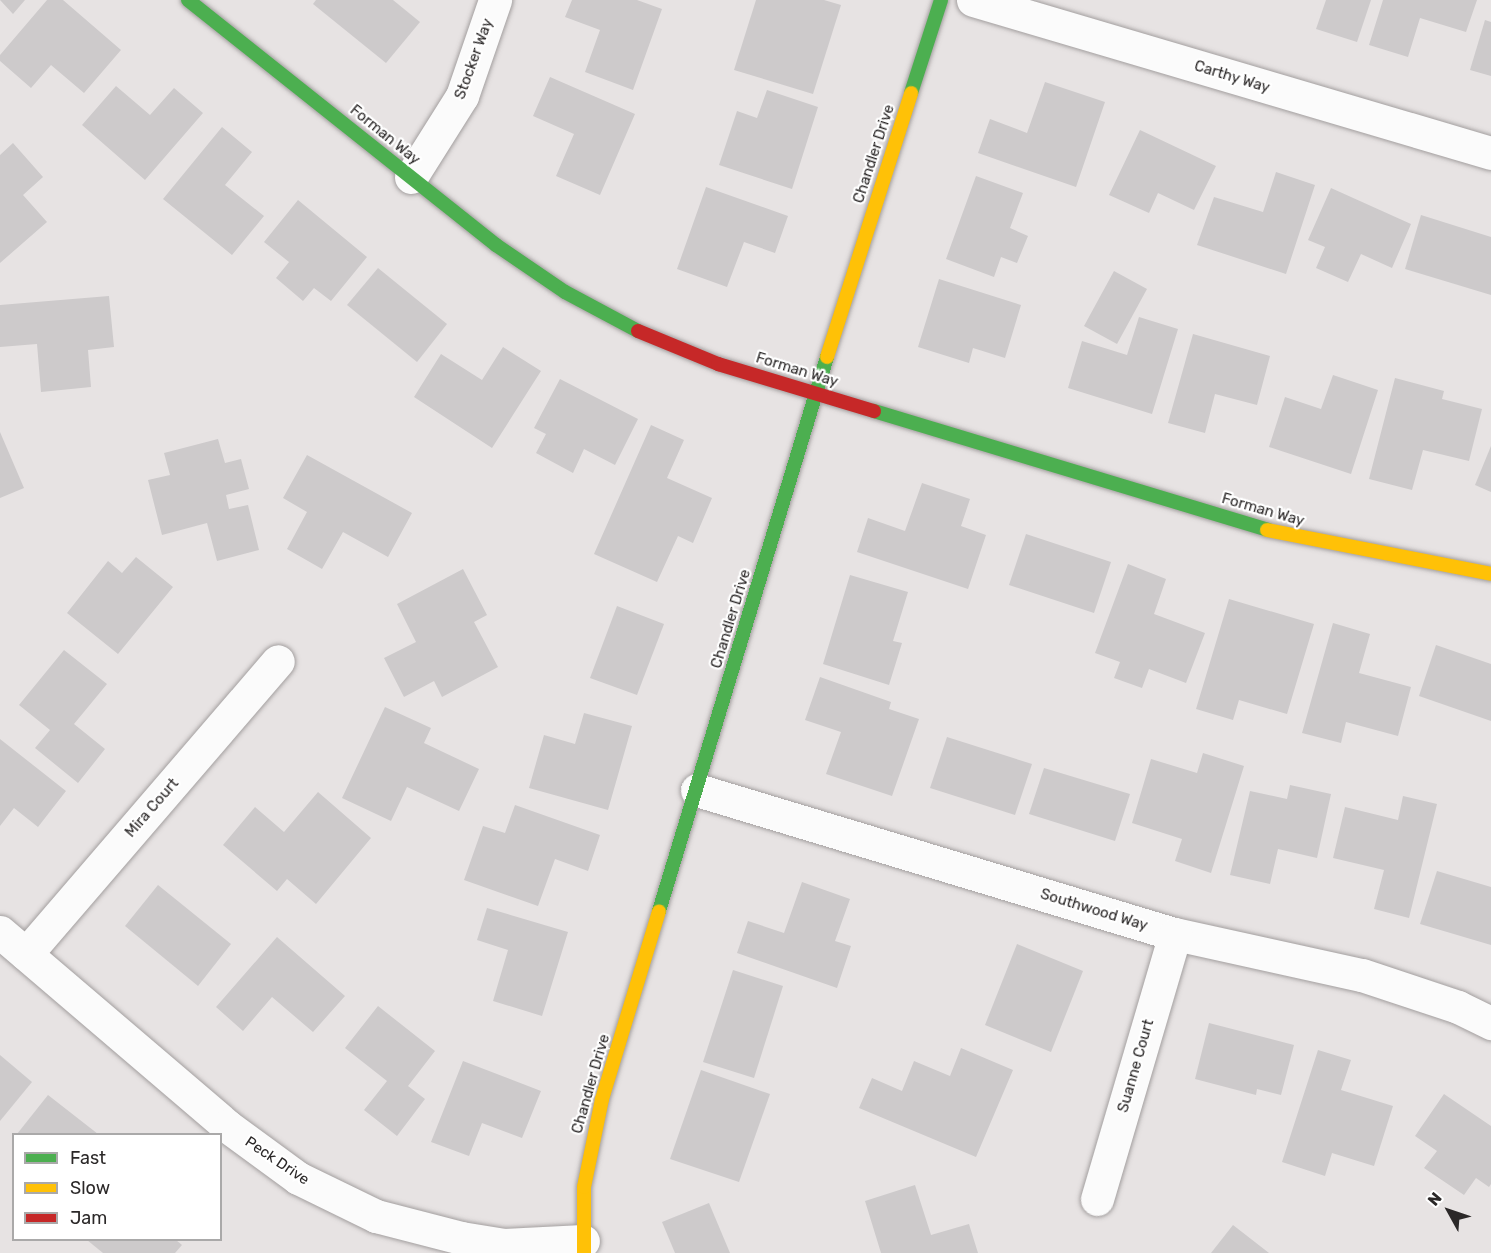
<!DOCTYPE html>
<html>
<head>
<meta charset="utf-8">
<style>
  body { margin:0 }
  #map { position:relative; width:1491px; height:1253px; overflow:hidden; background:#e7e3e3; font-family:Rubik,sans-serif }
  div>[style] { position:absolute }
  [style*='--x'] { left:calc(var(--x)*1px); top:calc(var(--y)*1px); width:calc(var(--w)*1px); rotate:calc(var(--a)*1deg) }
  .building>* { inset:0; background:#cdcacb }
  .roads { filter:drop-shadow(0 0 2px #a39f9f) drop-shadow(0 0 2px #a39f9f) }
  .street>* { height:33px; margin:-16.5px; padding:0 16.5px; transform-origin:16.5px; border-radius:16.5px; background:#fbfbfb }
  .fast>* { height:14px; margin:-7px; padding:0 7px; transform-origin:7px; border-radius:7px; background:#4caf50 }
  .slow>* { height:14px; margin:-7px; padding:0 7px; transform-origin:7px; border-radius:7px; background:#ffc107 }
  .jam>* { height:14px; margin:-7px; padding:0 7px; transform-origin:7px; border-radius:7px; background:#c62828 }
  span { translate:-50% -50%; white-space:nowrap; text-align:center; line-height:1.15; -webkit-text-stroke:4.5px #fff; paint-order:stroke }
  .street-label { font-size:15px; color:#2b2828 }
  .legend { position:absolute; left:12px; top:1133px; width:210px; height:108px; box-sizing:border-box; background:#fff; border:2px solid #aaa9a9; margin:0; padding:8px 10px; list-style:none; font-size:18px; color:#2b2828 }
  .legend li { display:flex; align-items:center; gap:12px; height:30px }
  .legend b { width:30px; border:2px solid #aaa9a9 }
  .north { position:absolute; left:1419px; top:1181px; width:60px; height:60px; -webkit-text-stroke:4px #fff; paint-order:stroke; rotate:310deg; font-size:16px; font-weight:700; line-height:24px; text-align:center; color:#2b2828 }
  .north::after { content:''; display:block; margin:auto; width:21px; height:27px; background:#2b2828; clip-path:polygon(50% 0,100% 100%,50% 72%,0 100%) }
</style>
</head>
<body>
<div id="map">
  <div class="building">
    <i style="clip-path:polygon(0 0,25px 0,13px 14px)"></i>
    <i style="clip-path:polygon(47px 0,63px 0,121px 50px,84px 93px,51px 65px,31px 88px,0 61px,0 55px)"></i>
    <i style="clip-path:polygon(316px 0,393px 0,420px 22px,386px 63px,313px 4px)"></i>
    <i style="clip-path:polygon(572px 0,637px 0,662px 9px,633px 90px,585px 72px,600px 30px,565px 17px)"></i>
    <i style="clip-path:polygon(756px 0,824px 0,841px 5px,813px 94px,734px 70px)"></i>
    <i style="clip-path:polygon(1326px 0,1371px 0,1357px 42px,1316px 29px)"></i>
    <i style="clip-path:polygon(1383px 0,1477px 0,1466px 32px,1420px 18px,1408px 57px,1369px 45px)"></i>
    <i style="clip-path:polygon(1485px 20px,1491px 22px,1491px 76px,1470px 70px)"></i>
    <i style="clip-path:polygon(550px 77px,635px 114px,600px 195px,556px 176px,574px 134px,533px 116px)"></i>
    <i style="clip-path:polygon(1045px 82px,1105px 102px,1076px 187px,978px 153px,990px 119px,1027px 133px)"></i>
    <i style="clip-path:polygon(116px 86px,150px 115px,174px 88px,203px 113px,145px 180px,82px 125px)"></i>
    <i style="clip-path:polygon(767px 90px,818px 107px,792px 189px,719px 165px,737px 111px,757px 118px)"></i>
    <i style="clip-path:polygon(222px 127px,252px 152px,225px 185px,264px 216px,232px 255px,163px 199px)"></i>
    <i style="clip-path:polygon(1140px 130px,1216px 166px,1194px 210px,1158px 193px,1149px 213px,1109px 195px)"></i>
    <i style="clip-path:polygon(13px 143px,43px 177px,23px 195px,47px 222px,0 263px,0 155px)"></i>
    <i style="clip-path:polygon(1276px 172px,1315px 185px,1286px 274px,1197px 245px,1214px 197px,1263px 212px)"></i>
    <i style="clip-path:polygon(976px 176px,1023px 193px,1010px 228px,1028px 236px,1017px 263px,1001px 257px,994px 277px,946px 259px)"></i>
    <i style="clip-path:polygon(706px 187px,788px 216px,775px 253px,744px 242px,727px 287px,677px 269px)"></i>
    <i style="clip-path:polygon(1331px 188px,1411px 224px,1392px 268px,1361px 254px,1348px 282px,1316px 268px,1325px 247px,1308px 240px)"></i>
    <i style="clip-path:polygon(298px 200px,367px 257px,331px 301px,314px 288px,303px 301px,276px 278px,289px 262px,264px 242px)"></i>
    <i style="clip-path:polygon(1421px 215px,1491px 237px,1491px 295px,1405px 269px)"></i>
    <i style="clip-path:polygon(378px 268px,447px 324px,417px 362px,347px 305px)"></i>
    <i style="clip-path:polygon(1114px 271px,1147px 289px,1117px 344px,1084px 326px)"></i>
    <i style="clip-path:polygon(939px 279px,1021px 305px,1005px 358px,973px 348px,969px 363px,918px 347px)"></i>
    <i style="clip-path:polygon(109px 296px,114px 347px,88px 350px,91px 387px,41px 392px,37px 344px,0 347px,0 305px)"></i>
    <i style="clip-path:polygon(1139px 317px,1178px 329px,1152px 414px,1068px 388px,1082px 341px,1127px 355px)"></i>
    <i style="clip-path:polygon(1193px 334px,1270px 356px,1257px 405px,1215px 394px,1205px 433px,1168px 423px)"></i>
    <i style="clip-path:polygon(503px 347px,541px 371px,492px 448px,414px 397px,441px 354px,482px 380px)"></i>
    <i style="clip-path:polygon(1333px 375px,1378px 390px,1351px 474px,1269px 447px,1285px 397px,1321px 409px)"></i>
    <i style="clip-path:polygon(1395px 378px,1444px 391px,1442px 399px,1482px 409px,1469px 461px,1423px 450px,1412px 490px,1369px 479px)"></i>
    <i style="clip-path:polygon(560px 379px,638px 419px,615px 465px,584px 449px,573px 473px,536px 453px,546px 434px,534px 428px)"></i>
    <i style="clip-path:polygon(651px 425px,684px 440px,667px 478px,712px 498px,693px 543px,678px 536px,657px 582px,594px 554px)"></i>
    <i style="clip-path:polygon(0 432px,24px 488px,0 498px)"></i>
    <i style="clip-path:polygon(218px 439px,225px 463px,241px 459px,249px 489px,226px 495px,229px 509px,248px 505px,259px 550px,217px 561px,207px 523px,162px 535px,148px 480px,170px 475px,164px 453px)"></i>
    <i style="clip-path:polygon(1491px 446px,1491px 492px,1475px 485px)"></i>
    <i style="clip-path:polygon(307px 455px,412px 513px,388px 557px,343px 532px,322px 569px,287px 549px,307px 512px,283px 498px)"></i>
    <i style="clip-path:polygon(922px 483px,970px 499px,961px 526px,986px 535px,968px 589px,857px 552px,868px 518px,905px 531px)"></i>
    <i style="clip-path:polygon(1026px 534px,1111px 562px,1094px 613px,1009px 585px)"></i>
    <i style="clip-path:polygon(136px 557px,173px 587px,118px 654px,67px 613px,108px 561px,122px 573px)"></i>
    <i style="clip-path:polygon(1128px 564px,1166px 579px,1154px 614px,1205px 633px,1186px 683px,1149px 669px,1142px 688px,1114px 678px,1120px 662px,1095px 653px)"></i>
    <i style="clip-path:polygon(463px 569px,487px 615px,474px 622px,498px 667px,442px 697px,434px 681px,404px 697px,384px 658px,416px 642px,397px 604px)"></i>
    <i style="clip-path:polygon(850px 575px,908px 592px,893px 641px,902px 643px,889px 685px,823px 664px)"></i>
    <i style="clip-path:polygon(1229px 599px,1314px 624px,1287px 714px,1239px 700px,1233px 720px,1196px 709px)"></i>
    <i style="clip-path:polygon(617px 606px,664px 624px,637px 695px,590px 678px)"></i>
    <i style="clip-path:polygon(1333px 623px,1370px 634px,1359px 673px,1411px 687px,1398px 736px,1346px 722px,1341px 743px,1302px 733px)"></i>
    <i style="clip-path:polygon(1436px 645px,1491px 664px,1491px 721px,1419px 696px)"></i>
    <i style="clip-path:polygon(64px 650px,107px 684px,74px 724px,105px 749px,78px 783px,35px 748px,50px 730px,19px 705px)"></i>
    <i style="clip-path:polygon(820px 677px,891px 702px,889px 709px,919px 719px,892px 796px,826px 774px,841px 732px,805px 720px)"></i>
    <i style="clip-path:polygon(385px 707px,431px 728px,424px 743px,479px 769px,459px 811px,407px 787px,391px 821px,342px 798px)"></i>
    <i style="clip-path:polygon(584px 713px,632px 726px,608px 810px,529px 788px,544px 735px,575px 744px)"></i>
    <i style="clip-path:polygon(947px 737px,1032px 764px,1015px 815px,930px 788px)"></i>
    <i style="clip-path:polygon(0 739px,66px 791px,38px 827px,14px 808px,0 826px)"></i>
    <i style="clip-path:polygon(1203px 753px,1244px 766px,1211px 873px,1175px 861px,1182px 839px,1132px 823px,1151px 759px,1197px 773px)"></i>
    <i style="clip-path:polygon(1044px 768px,1130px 794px,1115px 841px,1029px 814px)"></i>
    <i style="clip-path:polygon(1290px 785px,1331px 794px,1317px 858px,1278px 849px,1270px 884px,1230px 875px,1250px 791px,1287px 799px)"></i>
    <i style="clip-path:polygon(318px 792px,371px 838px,316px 904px,287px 879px,277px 891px,223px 845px,255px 807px,284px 832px)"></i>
    <i style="clip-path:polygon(1403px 796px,1437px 804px,1409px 918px,1374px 909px,1384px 870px,1333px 858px,1345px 807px,1398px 820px)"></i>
    <i style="clip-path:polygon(515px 805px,600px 835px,588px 871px,555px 859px,538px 906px,464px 880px,483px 826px,505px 833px)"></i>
    <i style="clip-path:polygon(1437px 871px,1491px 887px,1491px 945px,1420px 924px)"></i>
    <i style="clip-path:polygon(802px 882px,850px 899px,835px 941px,851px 946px,837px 988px,737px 953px,748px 921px,784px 933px)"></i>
    <i style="clip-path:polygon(158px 885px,231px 944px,198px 986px,125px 926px)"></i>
    <i style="clip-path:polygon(487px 908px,568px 932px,542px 1016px,493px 1001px,508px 950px,477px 940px)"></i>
    <i style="clip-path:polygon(277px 937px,345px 996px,313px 1032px,272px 997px,243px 1031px,216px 1007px)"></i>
    <i style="clip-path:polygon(1017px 944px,1083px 971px,1051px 1052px,985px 1025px)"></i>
    <i style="clip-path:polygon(733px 970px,783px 986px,754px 1078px,703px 1062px)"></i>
    <i style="clip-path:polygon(378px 1006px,435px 1051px,408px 1086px,425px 1099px,397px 1136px,364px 1110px,387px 1081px,345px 1048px)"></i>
    <i style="clip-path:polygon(1209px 1023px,1294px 1045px,1281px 1095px,1257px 1089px,1256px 1095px,1195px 1079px)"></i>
    <i style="clip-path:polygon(961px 1048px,1013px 1070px,976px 1157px,859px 1108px,872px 1078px,902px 1091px,914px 1061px,950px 1076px)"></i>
    <i style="clip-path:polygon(1318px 1050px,1351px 1060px,1341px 1090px,1393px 1106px,1374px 1166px,1332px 1153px,1325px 1176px,1282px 1162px)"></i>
    <i style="clip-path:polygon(0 1055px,32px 1082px,0 1121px)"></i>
    <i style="clip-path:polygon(463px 1061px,541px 1091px,522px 1138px,482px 1123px,469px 1156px,431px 1142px)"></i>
    <i style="clip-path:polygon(701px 1070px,770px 1094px,739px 1182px,670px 1159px)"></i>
    <i style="clip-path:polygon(1444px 1094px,1491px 1126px,1491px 1184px,1489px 1187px,1476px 1178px,1464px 1195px,1424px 1168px,1437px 1151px,1415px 1136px)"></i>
    <i style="clip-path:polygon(48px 1095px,98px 1134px,17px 1134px)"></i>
    <i style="clip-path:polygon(915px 1185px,931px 1235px,969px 1224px,978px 1253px,881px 1253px,865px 1201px)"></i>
    <i style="clip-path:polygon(709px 1203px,730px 1253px,675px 1253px,662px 1222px)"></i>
    <i style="clip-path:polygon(1233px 1225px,1269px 1253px,1211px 1253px)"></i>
    <i style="clip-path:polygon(87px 1240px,176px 1240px,182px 1245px,175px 1253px,103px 1253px)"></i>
  </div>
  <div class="roads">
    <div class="street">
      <i style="--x:973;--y:0;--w:540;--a:16.46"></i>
      <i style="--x:411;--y:177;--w:96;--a:-57.8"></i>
      <i style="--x:462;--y:96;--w:102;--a:-71"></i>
      <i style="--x:697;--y:790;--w:499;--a:16.8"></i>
      <i style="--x:1175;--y:934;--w:191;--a:12.4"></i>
      <i style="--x:1362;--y:975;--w:101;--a:18.4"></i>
      <i style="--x:1458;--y:1007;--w:37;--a:26"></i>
      <i style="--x:0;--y:932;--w:299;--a:40.5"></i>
      <i style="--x:227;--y:1126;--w:88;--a:36.2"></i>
      <i style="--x:298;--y:1178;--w:87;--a:26"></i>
      <i style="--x:376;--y:1216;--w:88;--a:14.5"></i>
      <i style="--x:461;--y:1238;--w:44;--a:9.2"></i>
      <i style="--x:504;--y:1245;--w:79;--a:-2.9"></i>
      <i style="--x:26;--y:954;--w:386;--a:-49.3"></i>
      <i style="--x:1097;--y:1199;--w:276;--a:-73.6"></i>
    </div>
    <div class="fast">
      <i style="--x:188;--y:0;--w:394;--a:38.5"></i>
      <i style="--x:496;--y:245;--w:83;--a:34.3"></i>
      <i style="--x:565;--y:292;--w:83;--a:28.1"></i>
      <i style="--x:911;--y:93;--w:98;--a:-72.1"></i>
      <i style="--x:874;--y:411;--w:411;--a:16.8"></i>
      <i style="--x:659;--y:911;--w:579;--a:-73.13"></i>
    </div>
    <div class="slow">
      <i style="--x:827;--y:357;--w:277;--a:-72.3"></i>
      <i style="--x:1267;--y:530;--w:228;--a:11.1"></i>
      <i style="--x:584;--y:1253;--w:66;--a:-90"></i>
      <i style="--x:584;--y:1187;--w:90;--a:-78.4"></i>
      <i style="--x:602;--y:1099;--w:196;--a:-73.1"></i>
    </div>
    <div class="jam">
      <i style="--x:638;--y:331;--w:87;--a:22.4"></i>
      <i style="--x:718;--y:364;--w:163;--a:16.8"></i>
    </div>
  </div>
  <div class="street-label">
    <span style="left:474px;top:59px;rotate:-70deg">Stocker Way</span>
    <span style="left:1232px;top:77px;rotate:17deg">Carthy Way</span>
    <span style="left:385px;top:135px;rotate:39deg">Forman Way</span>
    <span style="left:874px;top:154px;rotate:-72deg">Chandler Drive</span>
    <span style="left:797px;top:370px;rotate:17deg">Forman Way</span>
    <span style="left:1263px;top:510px;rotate:16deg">Forman Way</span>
    <span style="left:731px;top:619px;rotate:-73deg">Chandler Drive</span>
    <span style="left:152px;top:808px;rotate:-49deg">Mira Court</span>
    <span style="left:1094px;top:910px;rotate:17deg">Southwood Way</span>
    <span style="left:1136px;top:1066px;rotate:-74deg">Suanne Court</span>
    <span style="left:591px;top:1084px;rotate:-74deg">Chandler Drive</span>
    <span style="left:277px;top:1161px;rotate:34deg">Peck Drive</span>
  </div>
  <ul class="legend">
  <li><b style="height:8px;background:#4caf50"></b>Fast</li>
  <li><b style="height:8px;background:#ffc107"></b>Slow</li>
  <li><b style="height:8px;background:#c62828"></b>Jam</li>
  </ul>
  <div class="north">N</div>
</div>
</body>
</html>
